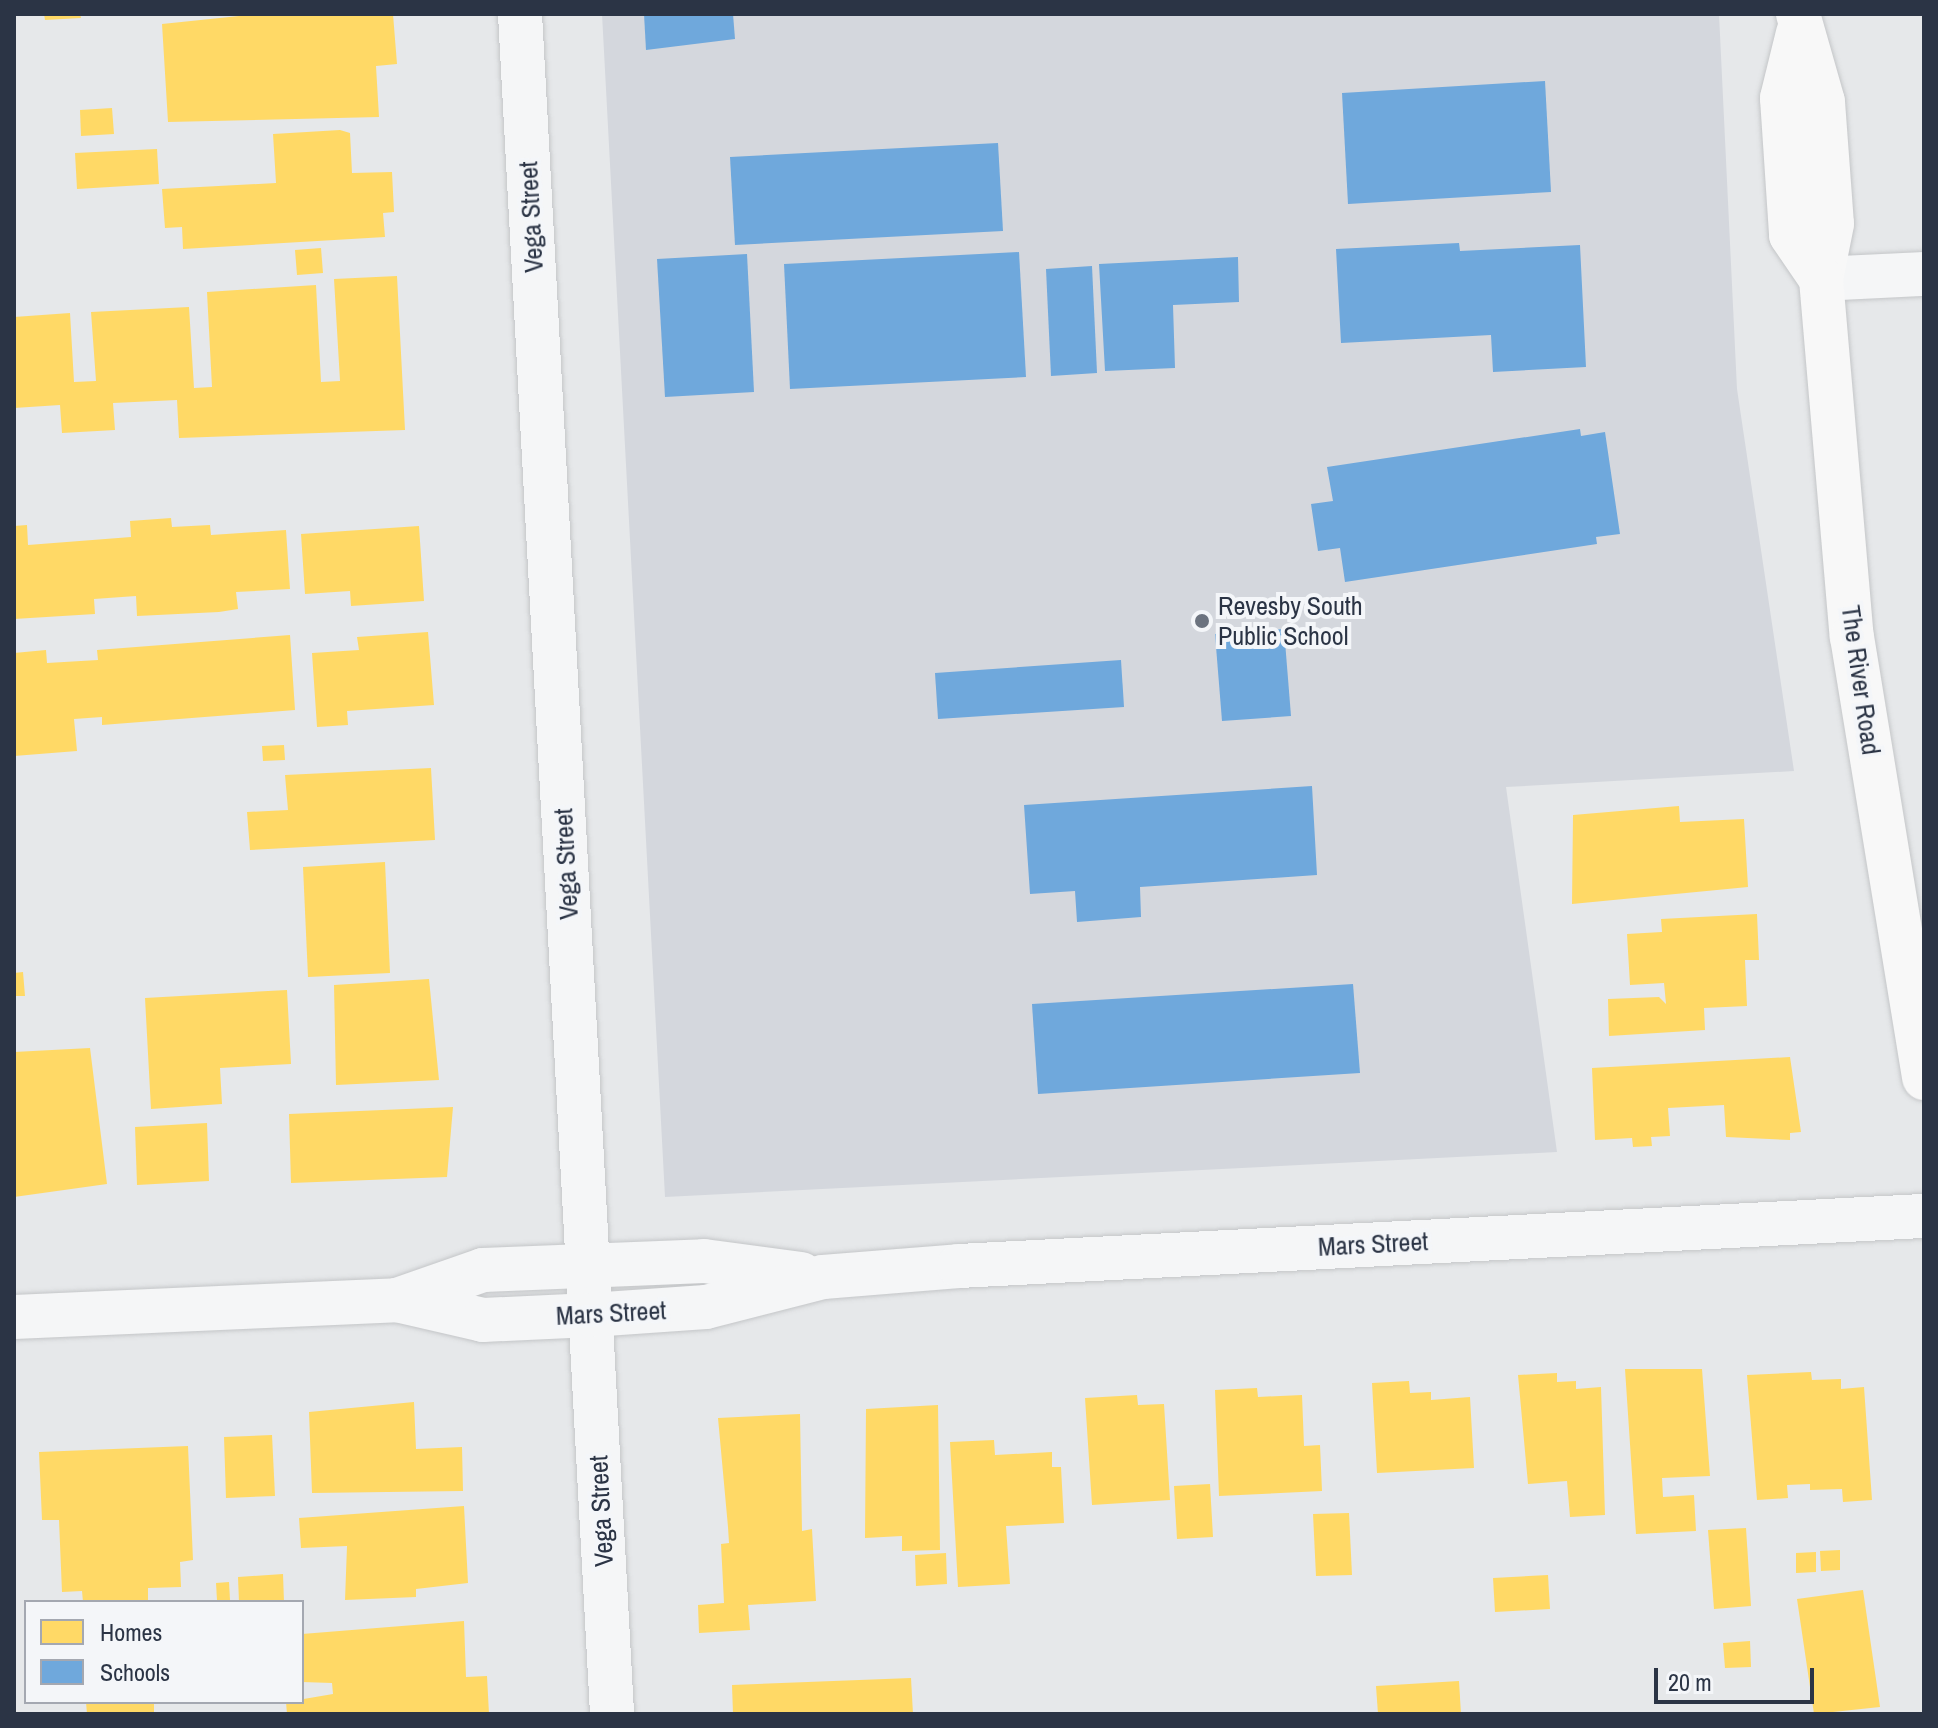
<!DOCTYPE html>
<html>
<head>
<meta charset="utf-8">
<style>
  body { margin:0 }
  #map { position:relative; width:1938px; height:1728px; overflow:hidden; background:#e6e8ea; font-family:"Archivo Narrow",sans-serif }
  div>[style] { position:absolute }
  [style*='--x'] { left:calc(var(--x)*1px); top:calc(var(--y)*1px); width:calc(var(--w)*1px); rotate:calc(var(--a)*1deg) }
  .built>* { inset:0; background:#d4d7dd }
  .homes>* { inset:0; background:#ffd966 }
  .schools>* { inset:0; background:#6fa8dc }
  .roads { filter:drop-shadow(0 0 2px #c4c6c8) drop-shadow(0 0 2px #c4c6c8) }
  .minor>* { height:44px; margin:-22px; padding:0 22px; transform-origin:22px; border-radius:22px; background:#f5f6f7 }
  .major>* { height:44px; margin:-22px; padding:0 22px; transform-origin:22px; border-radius:22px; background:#f8f8f8 }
  .dots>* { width:22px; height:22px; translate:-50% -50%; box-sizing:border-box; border:4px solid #f4f6f9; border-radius:50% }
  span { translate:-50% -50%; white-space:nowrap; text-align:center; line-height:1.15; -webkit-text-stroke:8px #f4f6f9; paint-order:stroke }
  .street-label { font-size:26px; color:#2b3445 }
  .poi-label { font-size:26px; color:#2b3445 }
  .left { translate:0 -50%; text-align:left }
  .frame { position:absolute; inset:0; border:16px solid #2b3445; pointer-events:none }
  .legend { position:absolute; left:24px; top:1600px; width:280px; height:104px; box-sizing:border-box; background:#f4f6f9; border:2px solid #a4a8b1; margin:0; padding:10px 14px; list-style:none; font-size:24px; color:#2b3445 }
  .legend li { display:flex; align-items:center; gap:16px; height:40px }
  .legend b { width:40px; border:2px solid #a4a8b1 }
  .scale { position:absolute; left:1654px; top:1668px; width:160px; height:36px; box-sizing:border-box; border:4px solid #2b3445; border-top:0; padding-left:10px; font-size:24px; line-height:28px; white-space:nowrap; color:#2b3445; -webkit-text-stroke:6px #f4f6f9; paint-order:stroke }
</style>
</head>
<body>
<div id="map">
  <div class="built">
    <i style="clip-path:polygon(602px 14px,1719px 14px,1737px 389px,1794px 771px,1506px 787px,1557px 1152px,665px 1197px)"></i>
  </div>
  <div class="homes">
    <i style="clip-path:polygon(44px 14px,80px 14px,81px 18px,45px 20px)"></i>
    <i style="clip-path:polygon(393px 14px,397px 64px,376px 66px,379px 117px,168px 122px,162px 24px,258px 14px)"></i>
    <i style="clip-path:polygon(112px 108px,114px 134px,81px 136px,80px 110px)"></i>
    <i style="clip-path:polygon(340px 130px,350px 133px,352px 173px,392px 172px,394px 212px,383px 213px,385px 237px,183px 249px,182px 227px,165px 228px,162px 189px,276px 183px,273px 134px)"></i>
    <i style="clip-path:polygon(157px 149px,159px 184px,77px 189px,75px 153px)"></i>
    <i style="clip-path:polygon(321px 248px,323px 273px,297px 275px,295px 250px)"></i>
    <i style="clip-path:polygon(397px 276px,405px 430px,179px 438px,177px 400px,113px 403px,115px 430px,62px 433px,60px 405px,14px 408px,14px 317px,70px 313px,74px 382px,96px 381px,91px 312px,189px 307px,194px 388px,212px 387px,207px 292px,316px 285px,321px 382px,340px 381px,334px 279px)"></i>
    <i style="clip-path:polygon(171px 518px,172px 527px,210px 525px,211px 535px,286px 530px,290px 589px,236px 592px,238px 609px,219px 612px,137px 616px,136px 596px,94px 599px,95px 614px,14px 619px,14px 526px,27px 525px,28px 545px,131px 537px,130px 521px)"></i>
    <i style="clip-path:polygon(419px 526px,424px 601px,351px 606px,350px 591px,305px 594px,301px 534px)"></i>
    <i style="clip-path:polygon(428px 632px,434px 705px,347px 711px,348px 725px,317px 727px,312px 653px,359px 650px,357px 637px)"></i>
    <i style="clip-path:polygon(290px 635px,295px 710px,102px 725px,102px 717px,74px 719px,77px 751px,14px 756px,14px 653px,46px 650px,47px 663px,98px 660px,97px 650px)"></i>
    <i style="clip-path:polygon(284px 745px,285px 760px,263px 761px,262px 746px)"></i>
    <i style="clip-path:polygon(431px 768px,435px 840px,250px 850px,247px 812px,288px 810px,285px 775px)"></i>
    <i style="clip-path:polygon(1679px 806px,1680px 822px,1744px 819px,1748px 887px,1572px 904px,1573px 815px)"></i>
    <i style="clip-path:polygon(385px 862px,390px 973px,308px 977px,303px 867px)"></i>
    <i style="clip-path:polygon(1757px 914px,1759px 960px,1745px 960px,1747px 1006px,1704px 1008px,1705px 1030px,1609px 1036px,1608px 999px,1659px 997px,1666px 1004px,1664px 983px,1630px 985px,1627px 934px,1662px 932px,1661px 919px)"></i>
    <i style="clip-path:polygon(23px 972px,25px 996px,14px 996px,14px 973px)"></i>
    <i style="clip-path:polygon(429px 979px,439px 1080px,336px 1085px,334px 985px)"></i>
    <i style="clip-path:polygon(287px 990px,291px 1064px,220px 1068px,222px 1104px,151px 1109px,145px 998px)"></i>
    <i style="clip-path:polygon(90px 1048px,107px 1184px,14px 1197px,14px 1052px)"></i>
    <i style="clip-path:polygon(1790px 1057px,1801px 1132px,1790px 1133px,1790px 1140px,1726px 1137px,1724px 1105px,1668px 1108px,1670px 1136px,1651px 1137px,1652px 1146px,1633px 1147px,1632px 1138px,1595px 1140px,1592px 1068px)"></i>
    <i style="clip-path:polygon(453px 1107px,447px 1177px,291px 1183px,289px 1114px)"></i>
    <i style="clip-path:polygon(207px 1123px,209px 1181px,137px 1185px,135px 1127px)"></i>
    <i style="clip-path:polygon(1625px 1369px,1702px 1369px,1710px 1476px,1662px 1478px,1663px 1497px,1694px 1495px,1696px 1531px,1636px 1534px)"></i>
    <i style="clip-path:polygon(1811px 1372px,1812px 1380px,1841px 1379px,1841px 1389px,1864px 1387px,1872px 1500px,1843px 1502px,1842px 1489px,1810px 1490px,1810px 1484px,1787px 1485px,1788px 1498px,1757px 1500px,1747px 1375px)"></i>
    <i style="clip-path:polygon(1557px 1373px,1557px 1382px,1576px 1381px,1576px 1389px,1601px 1387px,1605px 1515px,1570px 1517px,1567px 1481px,1528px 1484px,1518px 1375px)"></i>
    <i style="clip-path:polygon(1409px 1381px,1410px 1393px,1431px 1392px,1431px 1400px,1470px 1397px,1474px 1468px,1377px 1473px,1372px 1383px)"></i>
    <i style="clip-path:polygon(1257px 1388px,1258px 1397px,1302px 1395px,1304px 1446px,1320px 1445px,1322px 1491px,1219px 1496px,1215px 1390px)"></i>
    <i style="clip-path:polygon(1137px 1395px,1138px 1405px,1164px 1404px,1170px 1500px,1092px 1505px,1085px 1398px)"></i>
    <i style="clip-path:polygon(414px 1402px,416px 1449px,462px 1447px,463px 1491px,312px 1493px,309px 1412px)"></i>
    <i style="clip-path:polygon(938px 1405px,940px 1550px,902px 1551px,902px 1536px,865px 1538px,866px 1409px)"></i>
    <i style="clip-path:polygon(800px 1414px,802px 1531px,812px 1529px,816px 1601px,748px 1605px,750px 1630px,699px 1633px,698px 1605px,724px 1603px,721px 1544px,729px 1543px,728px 1527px,718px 1418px)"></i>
    <i style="clip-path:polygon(272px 1435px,275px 1496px,226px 1498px,224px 1437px)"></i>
    <i style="clip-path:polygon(994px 1440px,995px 1455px,1052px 1452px,1052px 1467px,1061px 1467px,1064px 1523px,1006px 1526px,1010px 1584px,958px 1587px,950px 1442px)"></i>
    <i style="clip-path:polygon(188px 1446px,193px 1560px,180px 1562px,181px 1587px,148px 1588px,148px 1602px,83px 1602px,82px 1591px,62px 1592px,59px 1520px,42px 1520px,39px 1452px)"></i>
    <i style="clip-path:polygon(1210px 1484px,1213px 1537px,1177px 1539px,1174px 1486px)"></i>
    <i style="clip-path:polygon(464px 1506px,468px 1583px,416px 1589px,416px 1597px,345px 1600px,347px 1546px,301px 1548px,299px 1518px)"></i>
    <i style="clip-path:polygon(1349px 1513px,1352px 1575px,1316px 1576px,1313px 1514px)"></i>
    <i style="clip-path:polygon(1746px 1528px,1751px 1606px,1714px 1609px,1708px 1530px)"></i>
    <i style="clip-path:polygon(1840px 1550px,1840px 1570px,1821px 1571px,1820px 1551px)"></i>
    <i style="clip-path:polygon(1816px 1552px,1816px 1572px,1796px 1573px,1796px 1553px)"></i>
    <i style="clip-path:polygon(946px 1553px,947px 1584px,916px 1586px,915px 1555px)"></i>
    <i style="clip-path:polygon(283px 1574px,284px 1602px,239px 1602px,238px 1577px)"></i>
    <i style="clip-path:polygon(1548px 1575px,1550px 1609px,1495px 1612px,1493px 1578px)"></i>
    <i style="clip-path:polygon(229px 1582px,230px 1600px,217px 1600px,216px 1583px)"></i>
    <i style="clip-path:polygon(1863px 1590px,1880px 1707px,1814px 1714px,1797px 1599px)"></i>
    <i style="clip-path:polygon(464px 1621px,466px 1677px,487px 1676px,489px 1714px,287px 1714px,286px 1702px,333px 1694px,332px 1683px,302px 1682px,302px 1634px)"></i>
    <i style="clip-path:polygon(1750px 1641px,1751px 1667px,1725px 1668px,1723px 1643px)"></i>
    <i style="clip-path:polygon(911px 1678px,913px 1714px,733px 1714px,732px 1685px)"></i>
    <i style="clip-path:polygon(1459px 1681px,1461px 1714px,1378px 1714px,1376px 1686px)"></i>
    <i style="clip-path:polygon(86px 1702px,154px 1702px,154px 1714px,87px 1714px)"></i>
  </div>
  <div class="schools">
    <i style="clip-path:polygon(644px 14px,733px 14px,735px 39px,646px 50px)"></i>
    <i style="clip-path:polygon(1545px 81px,1551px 192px,1348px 204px,1342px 93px)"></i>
    <i style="clip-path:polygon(998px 143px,1003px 231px,735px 245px,730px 157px)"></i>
    <i style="clip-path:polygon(1459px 243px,1460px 251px,1580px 245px,1586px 367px,1493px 372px,1491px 335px,1341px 343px,1336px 249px)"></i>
    <i style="clip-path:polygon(1019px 252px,1026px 377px,790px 389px,784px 264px)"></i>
    <i style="clip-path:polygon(747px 254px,754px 392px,665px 397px,657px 259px)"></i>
    <i style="clip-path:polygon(1238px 257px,1239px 302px,1173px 305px,1175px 368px,1105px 371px,1099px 264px)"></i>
    <i style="clip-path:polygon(1092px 266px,1097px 373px,1051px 376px,1046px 269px)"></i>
    <i style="clip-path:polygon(1580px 429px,1581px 436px,1605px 432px,1620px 534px,1596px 537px,1597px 544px,1345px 582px,1340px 548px,1318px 551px,1311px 504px,1333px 501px,1327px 467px)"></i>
    <i style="clip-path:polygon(1284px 629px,1291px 716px,1222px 721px,1215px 634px)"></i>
    <i style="clip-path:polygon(1121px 660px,1124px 707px,938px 719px,935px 673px)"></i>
    <i style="clip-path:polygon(1312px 786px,1317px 875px,1140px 887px,1141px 917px,1077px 922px,1075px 891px,1030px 894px,1024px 805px)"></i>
    <i style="clip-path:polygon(1353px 984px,1360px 1073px,1038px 1094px,1032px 1004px)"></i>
  </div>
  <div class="roads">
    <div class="minor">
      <i style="--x:520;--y:14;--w:1702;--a:86.9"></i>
      <i style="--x:1821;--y:279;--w:103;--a:-2.8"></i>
      <i style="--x:397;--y:1300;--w:91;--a:-19.2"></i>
      <i style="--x:483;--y:1270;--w:221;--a:-2.3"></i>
      <i style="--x:704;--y:1261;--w:98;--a:7.6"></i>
      <i style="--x:14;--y:1317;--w:383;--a:-2.5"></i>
      <i style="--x:397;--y:1300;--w:88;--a:13.1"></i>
      <i style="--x:483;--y:1320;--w:108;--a:-2.7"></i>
      <i style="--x:591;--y:1315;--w:115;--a:-4"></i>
      <i style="--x:706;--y:1307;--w:121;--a:-14.4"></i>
      <i style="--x:823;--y:1277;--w:136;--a:-4.6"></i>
      <i style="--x:959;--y:1266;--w:966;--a:-2.97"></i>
    </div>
    <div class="major">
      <i style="--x:1798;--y:14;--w:91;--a:74.1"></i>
      <i style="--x:1823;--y:102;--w:122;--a:85.8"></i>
      <i style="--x:1832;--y:224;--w:56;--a:101.3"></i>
      <i style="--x:1821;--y:279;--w:359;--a:85.1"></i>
      <i style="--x:1852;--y:637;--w:447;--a:80.7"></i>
      <i style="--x:1798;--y:33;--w:67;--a:103.8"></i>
      <i style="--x:1782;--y:98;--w:137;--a:86.2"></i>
      <i style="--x:1791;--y:235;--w:53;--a:55.7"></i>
    </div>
  </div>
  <div class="dots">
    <i style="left:1202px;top:621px;background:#6c737f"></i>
  </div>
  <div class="street-label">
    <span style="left:531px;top:217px;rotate:-93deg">Vega Street</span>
    <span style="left:1861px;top:680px;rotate:82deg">The River Road</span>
    <span style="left:566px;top:864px;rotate:-93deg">Vega Street</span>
    <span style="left:1373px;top:1244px;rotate:-3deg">Mars Street</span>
    <span style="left:611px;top:1313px;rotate:-3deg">Mars Street</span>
    <span style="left:601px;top:1511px;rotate:-93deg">Vega Street</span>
  </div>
  <div class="poi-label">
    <span class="left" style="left:1218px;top:621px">Revesby South<br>Public School</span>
  </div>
  <div class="frame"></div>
  <ul class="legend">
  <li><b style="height:22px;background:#ffd966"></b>Homes</li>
  <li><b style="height:22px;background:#6fa8dc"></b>Schools</li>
  </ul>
  <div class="scale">20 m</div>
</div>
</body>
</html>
